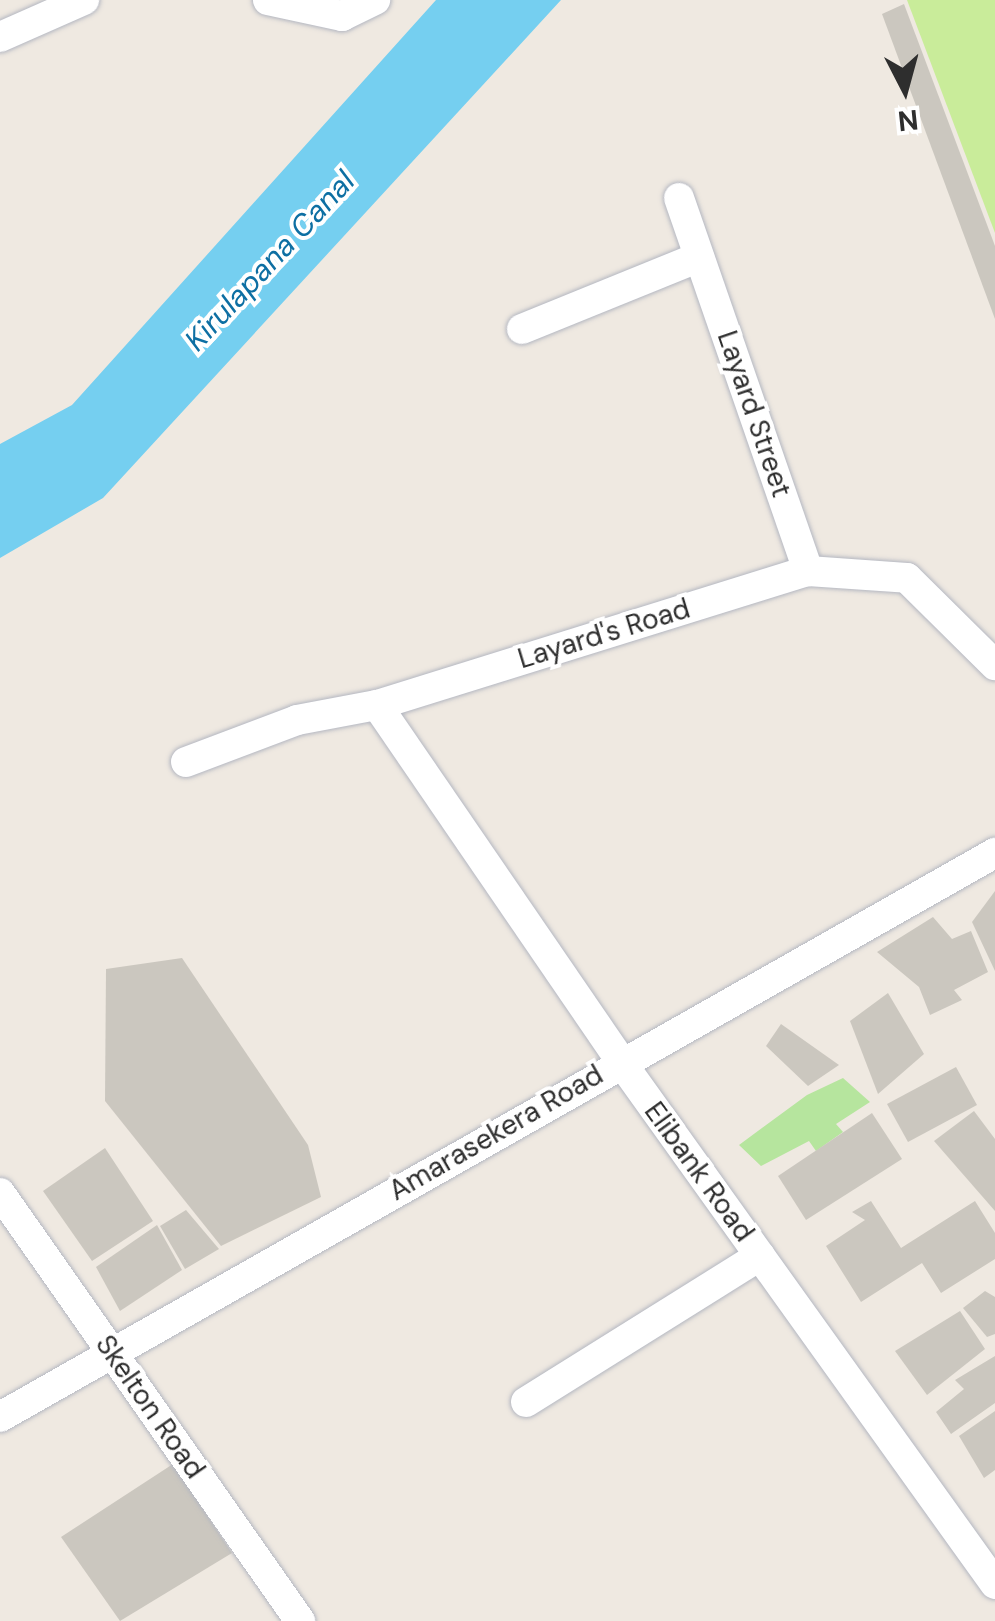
<!DOCTYPE html>
<html>
<head>
<meta charset="utf-8">
<style>
  body { margin:0 }
  #map { position:relative; width:995px; height:1621px; overflow:hidden; background:#efe9e1; font-family:"DM Sans",sans-serif }
  div>[style] { position:absolute }
  [style*='--x'] { left:calc(var(--x)*1px); top:calc(var(--y)*1px); width:calc(var(--w)*1px); rotate:calc(var(--a)*1deg) }
  .green>* { inset:0; background:#b6e59e }
  .pitch>* { inset:0; background:#c9ec9a }
  .water>* { inset:0; background:#75cff0 }
  .building>* { inset:0; background:#cbc7bf }
  .roads { filter:drop-shadow(0 0 2px #b4b7c1) drop-shadow(0 0 2px #b4b7c1) }
  .minor>* { height:30px; margin:-15px; padding:0 15px; transform-origin:15px; border-radius:15px; background:#fff }
  span { translate:-50% -50%; white-space:nowrap; text-align:center; line-height:1.15; -webkit-text-stroke:8px #fff; paint-order:stroke }
  .street-label { font-size:28px; color:#2e2e2e }
  .water-label { font-size:30px; color:#0d6fa3; font-style:italic }
  .north { position:absolute; left:855px; top:40px; width:100px; height:100px; -webkit-text-stroke:8px #fff; paint-order:stroke; rotate:174deg; font-size:28px; font-weight:700; line-height:40px; text-align:center; color:#2e2e2e }
  .north::after { content:''; display:block; margin:auto; width:35px; height:45px; background:#2e2e2e; clip-path:polygon(50% 0,100% 100%,50% 72%,0 100%) }
</style>
</head>
<body>
<div id="map">
  <div class="green">
    <i style="clip-path:polygon(843px 1078px,870px 1102px,836px 1124px,843px 1132px,816px 1151px,809px 1141px,761px 1166px,739px 1145px,807px 1095px)"></i>
  </div>
  <div class="pitch">
    <i style="clip-path:polygon(907px 0,995px 0,995px 233px)"></i>
  </div>
  <div class="water">
    <i style="clip-path:polygon(436px 0,561px 0,103px 498px,0 558px,0 444px,72px 405px)"></i>
  </div>
  <div class="building">
    <i style="clip-path:polygon(904px 4px,995px 246px,995px 319px,882px 14px)"></i>
    <i style="clip-path:polygon(995px 891px,995px 971px,972px 922px)"></i>
    <i style="clip-path:polygon(933px 917px,952px 939px,971px 931px,988px 972px,954px 990px,962px 1000px,930px 1015px,919px 987px,877px 952px)"></i>
    <i style="clip-path:polygon(182px 958px,308px 1145px,321px 1197px,221px 1246px,105px 1101px,106px 969px)"></i>
    <i style="clip-path:polygon(888px 993px,924px 1054px,878px 1094px,850px 1021px)"></i>
    <i style="clip-path:polygon(781px 1024px,839px 1065px,808px 1086px,766px 1046px)"></i>
    <i style="clip-path:polygon(956px 1067px,977px 1105px,908px 1142px,887px 1104px)"></i>
    <i style="clip-path:polygon(974px 1111px,995px 1139px,995px 1211px,934px 1141px)"></i>
    <i style="clip-path:polygon(872px 1113px,902px 1159px,806px 1220px,778px 1176px)"></i>
    <i style="clip-path:polygon(105px 1148px,153px 1221px,92px 1261px,43px 1191px)"></i>
    <i style="clip-path:polygon(871px 1201px,901px 1248px,975px 1201px,995px 1233px,995px 1259px,941px 1293px,922px 1263px,861px 1302px,826px 1246px,865px 1220px,852px 1212px)"></i>
    <i style="clip-path:polygon(186px 1210px,219px 1249px,185px 1269px,160px 1226px)"></i>
    <i style="clip-path:polygon(157px 1225px,182px 1270px,120px 1311px,96px 1267px)"></i>
    <i style="clip-path:polygon(985px 1291px,995px 1297px,995px 1334px,987px 1337px,963px 1308px)"></i>
    <i style="clip-path:polygon(960px 1311px,985px 1349px,927px 1395px,895px 1351px)"></i>
    <i style="clip-path:polygon(995px 1356px,995px 1403px,951px 1434px,936px 1412px,964px 1389px,955px 1380px)"></i>
    <i style="clip-path:polygon(995px 1411px,995px 1470px,984px 1478px,959px 1436px)"></i>
    <i style="clip-path:polygon(173px 1464px,232px 1553px,120px 1621px,61px 1537px)"></i>
  </div>
  <div class="roads">
    <div class="minor">
      <i style="--x:268;--y:0;--w:76;--a:12.2"></i>
      <i style="--x:342;--y:16;--w:37;--a:-26"></i>
      <i style="--x:0;--y:37;--w:92;--a:-23.8"></i>
      <i style="--x:679;--y:198;--w:395;--a:70.9"></i>
      <i style="--x:522;--y:329;--w:191;--a:-22.1"></i>
      <i style="--x:377;--y:705;--w:432;--a:55.6"></i>
      <i style="--x:621;--y:1062;--w:642;--a:54.38"></i>
      <i style="--x:186;--y:762;--w:119;--a:-20.7"></i>
      <i style="--x:297;--y:720;--w:81;--a:-10.6"></i>
      <i style="--x:377;--y:705;--w:451;--a:-17.3"></i>
      <i style="--x:808;--y:571;--w:99;--a:4"></i>
      <i style="--x:907;--y:578;--w:124;--a:44.7"></i>
      <i style="--x:0;--y:1193;--w:523;--a:54.97"></i>
      <i style="--x:526;--y:1402;--w:276;--a:-32"></i>
      <i style="--x:0;--y:1417;--w:1144;--a:-29.55"></i>
    </div>
  </div>
  <div class="street-label">
    <span style="left:754px;top:414px;rotate:71deg">Layard Street</span>
    <span style="left:604px;top:634px;rotate:-17deg">Layard's Road</span>
    <span style="left:496px;top:1133px;rotate:-30deg">Amarasekera Road</span>
    <span style="left:699px;top:1172px;rotate:54deg">Elibank Road</span>
    <span style="left:150px;top:1407px;rotate:55deg">Skelton Road</span>
  </div>
  <div class="water-label">
    <span style="left:270px;top:261px;rotate:-47deg">Kirulapana Canal</span>
  </div>
  <div class="north">N</div>
</div>
</body>
</html>
